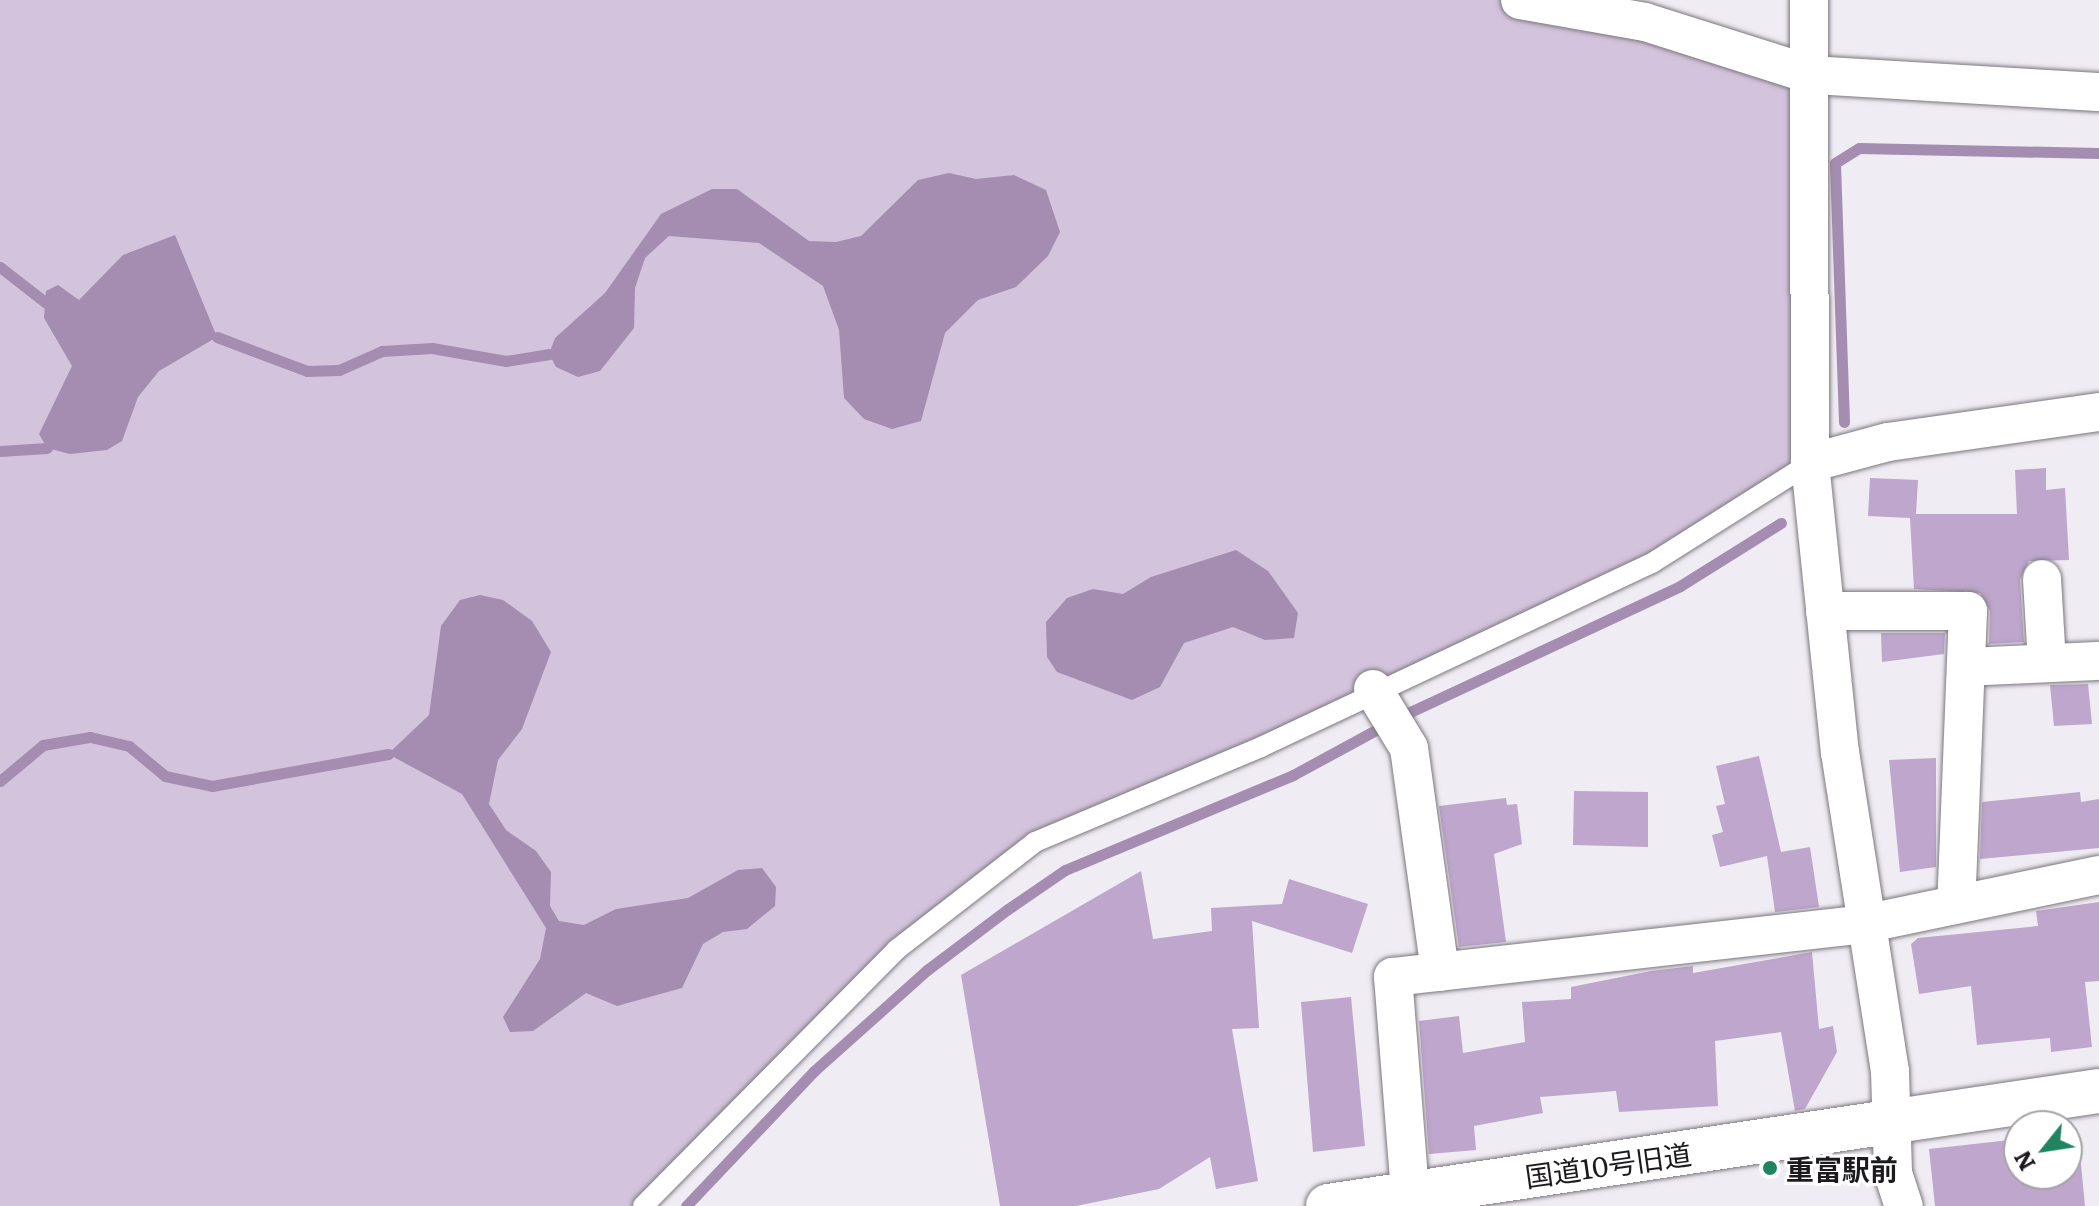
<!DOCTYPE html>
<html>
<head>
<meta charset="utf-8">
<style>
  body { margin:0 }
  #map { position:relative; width:2099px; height:1206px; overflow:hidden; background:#f0ecf3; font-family:Literata,"Noto Sans JP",serif }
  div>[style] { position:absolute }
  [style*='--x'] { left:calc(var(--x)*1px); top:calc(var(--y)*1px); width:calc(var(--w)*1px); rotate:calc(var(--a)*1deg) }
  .green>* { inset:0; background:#d3c3dc }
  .water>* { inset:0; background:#a58db2 }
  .stream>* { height:11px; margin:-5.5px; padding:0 5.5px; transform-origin:5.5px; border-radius:5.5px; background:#a58db2 }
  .building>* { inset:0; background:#bea6cc }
  .roads { filter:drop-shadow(0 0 2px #7b777e) drop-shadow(0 0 2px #7b777e) }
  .lane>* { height:20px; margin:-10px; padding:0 10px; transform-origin:10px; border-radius:10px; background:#fff }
  .street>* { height:38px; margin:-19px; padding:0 19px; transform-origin:19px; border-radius:19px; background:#fff }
  .secondary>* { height:44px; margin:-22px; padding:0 22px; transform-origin:22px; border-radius:22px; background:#fff }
  .primary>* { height:44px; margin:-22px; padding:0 22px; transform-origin:22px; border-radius:22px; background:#fff }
  .dots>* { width:22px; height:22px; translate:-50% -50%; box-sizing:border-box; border:4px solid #fff; border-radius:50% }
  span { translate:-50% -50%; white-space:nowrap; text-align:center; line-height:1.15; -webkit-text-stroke:6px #fff; paint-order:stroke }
  .street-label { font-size:28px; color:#1c1a1d }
  .poi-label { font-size:28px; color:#1c1a1d; font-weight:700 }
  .left { translate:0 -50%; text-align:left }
  .north { position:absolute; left:2003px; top:1110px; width:80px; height:80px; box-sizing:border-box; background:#fff; border:2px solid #a4a3a5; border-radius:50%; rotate:240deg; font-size:22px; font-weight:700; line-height:32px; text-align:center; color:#1c1a1d }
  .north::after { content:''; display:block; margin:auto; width:28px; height:36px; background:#20855f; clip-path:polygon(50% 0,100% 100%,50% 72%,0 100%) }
</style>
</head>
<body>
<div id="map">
  <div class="green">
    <i style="clip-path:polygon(0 0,1520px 0,1812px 75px,1810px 463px,1652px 563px,1035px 842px,896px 950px,643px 1206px,0 1206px)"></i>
  </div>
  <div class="water">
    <i style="clip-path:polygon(949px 173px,976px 179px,1014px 175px,1046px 190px,1060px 232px,1048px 256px,1016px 287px,978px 300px,945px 333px,921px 421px,892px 429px,864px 419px,844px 398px,839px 330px,823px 286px,759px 243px,669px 236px,645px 258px,635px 288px,634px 328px,600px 371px,578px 377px,556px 367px,549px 354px,555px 338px,605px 293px,661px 214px,712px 189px,737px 189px,809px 241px,836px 242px,861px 236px,918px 180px)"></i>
    <i style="clip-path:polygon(175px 235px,217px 337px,159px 371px,138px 397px,122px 441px,107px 450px,70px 454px,47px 448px,39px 434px,72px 366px,44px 318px,46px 291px,58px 285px,79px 300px,123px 255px)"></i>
    <i style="clip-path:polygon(1236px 550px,1268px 571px,1298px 613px,1294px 638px,1265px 640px,1233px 627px,1184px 643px,1160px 687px,1132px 700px,1057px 672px,1047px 657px,1046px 622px,1067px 598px,1093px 589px,1123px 594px,1151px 577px)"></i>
    <i style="clip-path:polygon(480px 595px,503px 600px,532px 621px,551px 652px,522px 729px,498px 760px,489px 804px,506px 830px,536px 851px,551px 872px,550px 906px,559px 921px,584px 925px,616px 909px,688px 898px,738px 870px,762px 868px,776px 887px,775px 906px,747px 929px,723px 932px,703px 944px,682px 988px,617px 1006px,586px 993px,533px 1031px,510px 1032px,503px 1017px,540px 959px,546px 928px,462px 794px,388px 754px,429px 715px,441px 626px,460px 600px)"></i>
  </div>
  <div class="stream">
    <i style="--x:0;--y:267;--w:58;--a:38"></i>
    <i style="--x:217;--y:337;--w:96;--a:20.7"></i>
    <i style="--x:307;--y:371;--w:32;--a:-2"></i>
    <i style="--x:339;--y:370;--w:47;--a:-23.8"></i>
    <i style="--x:382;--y:351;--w:50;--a:-3.4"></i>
    <i style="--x:432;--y:348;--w:75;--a:10"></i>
    <i style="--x:506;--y:361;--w:44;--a:-9.2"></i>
    <i style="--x:1844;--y:422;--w:259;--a:-92"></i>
    <i style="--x:1835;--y:163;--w:28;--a:-32"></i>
    <i style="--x:1859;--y:148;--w:240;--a:1.2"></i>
    <i style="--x:0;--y:451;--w:47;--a:-3.7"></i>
    <i style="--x:1408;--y:713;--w:300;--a:-25"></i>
    <i style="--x:1680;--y:586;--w:119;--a:-32"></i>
    <i style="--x:0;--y:781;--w:56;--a:-39.9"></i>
    <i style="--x:43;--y:745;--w:48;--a:-9.7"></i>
    <i style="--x:90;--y:737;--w:40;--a:13"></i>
    <i style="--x:129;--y:746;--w:47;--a:39.8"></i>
    <i style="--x:165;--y:776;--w:48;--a:12"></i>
    <i style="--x:212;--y:786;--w:179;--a:-10.3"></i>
    <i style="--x:686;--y:1206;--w:186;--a:-46.5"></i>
    <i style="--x:814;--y:1071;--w:152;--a:-41.8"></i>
    <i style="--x:927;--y:970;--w:101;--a:-37"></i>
    <i style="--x:1008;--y:909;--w:69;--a:-34.4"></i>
    <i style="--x:1065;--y:870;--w:247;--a:-22.6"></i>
    <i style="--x:1293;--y:775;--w:94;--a:-28.5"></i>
  </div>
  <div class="building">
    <i style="clip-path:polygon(2046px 468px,2046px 490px,2065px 488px,2069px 560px,2029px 561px,2020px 580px,2024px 642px,1989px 644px,1990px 611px,1980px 593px,1914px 589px,1910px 518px,1868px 516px,1870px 478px,1918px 480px,1916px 514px,2017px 514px,2015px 470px)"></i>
    <i style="clip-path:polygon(1881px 633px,1945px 633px,1944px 654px,1882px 662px)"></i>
    <i style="clip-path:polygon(2088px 684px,2092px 724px,2054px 726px,2050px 685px)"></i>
    <i style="clip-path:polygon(1759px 756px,1781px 852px,1810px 847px,1819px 907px,1775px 912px,1767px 856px,1720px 867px,1712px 835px,1723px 832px,1716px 806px,1725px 804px,1716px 766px)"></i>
    <i style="clip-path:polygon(1936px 758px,1936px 867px,1900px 872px,1889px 760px)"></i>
    <i style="clip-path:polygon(1574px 791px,1648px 792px,1648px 847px,1573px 845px)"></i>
    <i style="clip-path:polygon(2080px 792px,2081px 802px,2099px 799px,2099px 848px,1980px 859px,1982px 802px)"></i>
    <i style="clip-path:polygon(1506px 798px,1507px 805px,1517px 804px,1522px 844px,1494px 854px,1506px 942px,1459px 947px,1439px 806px)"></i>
    <i style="clip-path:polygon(1141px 871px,1153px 939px,1212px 931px,1211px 908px,1282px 904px,1289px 879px,1368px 904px,1352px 953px,1252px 921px,1259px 1028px,1232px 1029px,1258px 1181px,1216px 1189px,1210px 1157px,1159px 1189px,1076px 1206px,1000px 1206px,961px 975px)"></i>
    <i style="clip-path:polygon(2099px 902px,2099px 981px,2085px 982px,2092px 1047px,2051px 1052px,2050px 1038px,1977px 1045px,1971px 986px,1919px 994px,1911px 944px,1918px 938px,2038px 926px,2036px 911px)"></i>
    <i style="clip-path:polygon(1812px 952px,1819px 1029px,1833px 1026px,1837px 1052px,1805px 1109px,1795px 1111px,1781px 1032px,1715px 1041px,1718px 1106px,1619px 1112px,1616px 1091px,1540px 1097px,1543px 1113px,1474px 1126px,1476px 1150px,1429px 1154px,1419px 1021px,1459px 1016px,1463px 1053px,1525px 1042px,1522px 1002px,1571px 999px,1571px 987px,1651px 971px,1693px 966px,1693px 973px)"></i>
    <i style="clip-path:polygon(1351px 997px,1365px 1146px,1313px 1152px,1301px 1002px)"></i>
    <i style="clip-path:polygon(2078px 1133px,2085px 1206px,1935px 1206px,1929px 1149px,2019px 1139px,2019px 1174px,2067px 1174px,2067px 1134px)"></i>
  </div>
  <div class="roads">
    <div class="lane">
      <i style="--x:643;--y:1206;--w:360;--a:-45.3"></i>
      <i style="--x:896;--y:950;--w:176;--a:-37.8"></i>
      <i style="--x:1035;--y:842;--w:245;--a:-22.8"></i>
      <i style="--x:1261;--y:747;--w:432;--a:-25.2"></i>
      <i style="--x:1652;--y:563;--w:187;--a:-32.3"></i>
    </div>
    <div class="street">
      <i style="--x:1520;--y:0;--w:127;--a:10"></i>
      <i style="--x:1645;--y:22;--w:175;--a:17.6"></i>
      <i style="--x:1812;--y:75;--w:288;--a:3.4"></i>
      <i style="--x:1809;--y:0;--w:463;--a:89.9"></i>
      <i style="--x:1810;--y:463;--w:291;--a:84.1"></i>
      <i style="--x:1840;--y:752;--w:323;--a:81.1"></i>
      <i style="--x:1890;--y:1071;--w:102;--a:88.3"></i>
      <i style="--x:1893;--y:1173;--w:35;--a:72"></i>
      <i style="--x:1810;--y:463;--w:81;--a:-15.1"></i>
      <i style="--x:1888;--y:442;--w:213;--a:-8.1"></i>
      <i style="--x:2042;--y:579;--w:84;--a:86.6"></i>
      <i style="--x:1825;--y:611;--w:143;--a:0"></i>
      <i style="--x:1968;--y:611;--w:293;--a:92.3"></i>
      <i style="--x:1966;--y:667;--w:133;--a:-2.6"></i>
      <i style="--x:1373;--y:689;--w:69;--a:58.6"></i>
      <i style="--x:1409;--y:748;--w:226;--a:82.1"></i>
      <i style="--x:1410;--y:1192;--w:216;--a:-94.5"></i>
      <i style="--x:1393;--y:977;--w:474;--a:-6.4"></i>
      <i style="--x:1864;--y:924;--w:240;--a:-11.8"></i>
    </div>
    <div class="secondary">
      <i style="--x:1328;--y:1206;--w:567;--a:-8.52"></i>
    </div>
    <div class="primary">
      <i style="--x:1889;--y:1122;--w:212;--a:-8.4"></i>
    </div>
  </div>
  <div class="dots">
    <i style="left:1770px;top:1168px;background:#20855f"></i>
  </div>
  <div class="street-label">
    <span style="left:1608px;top:1164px;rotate:-8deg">国道10号旧道</span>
  </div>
  <div class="poi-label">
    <span class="left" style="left:1786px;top:1168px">重富駅前</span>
  </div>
  <div class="north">N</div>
</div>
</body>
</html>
